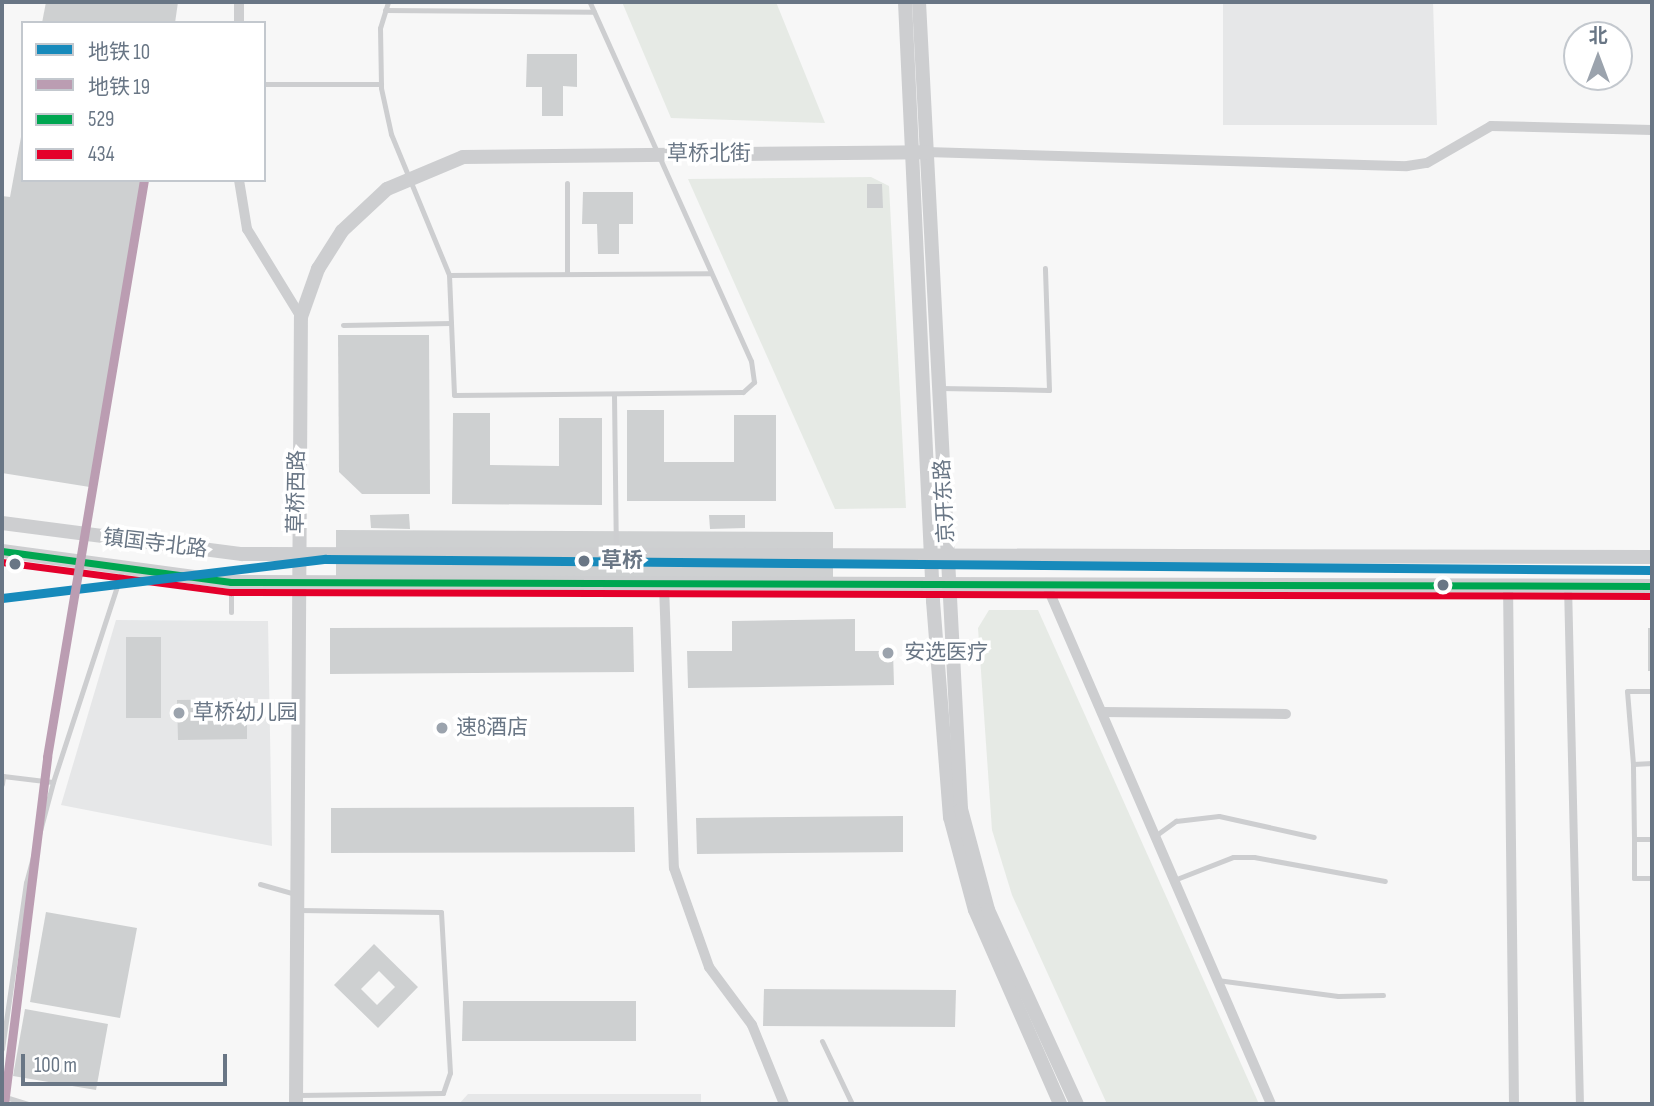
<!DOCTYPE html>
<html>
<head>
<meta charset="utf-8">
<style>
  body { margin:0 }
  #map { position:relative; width:1654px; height:1106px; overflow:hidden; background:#f7f7f7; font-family:"Sofia Sans Condensed","Noto Sans SC",sans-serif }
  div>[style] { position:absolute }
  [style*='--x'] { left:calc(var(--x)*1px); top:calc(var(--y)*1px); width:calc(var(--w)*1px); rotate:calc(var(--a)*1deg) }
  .built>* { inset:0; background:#e6e7e8 }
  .green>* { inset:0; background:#e6eae5 }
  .building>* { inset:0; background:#ced0d1 }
  .service>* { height:5px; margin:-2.5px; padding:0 2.5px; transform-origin:2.5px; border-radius:2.5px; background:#cdced0 }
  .pedestrian>* { height:8px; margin:-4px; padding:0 4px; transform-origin:4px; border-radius:4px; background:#cdced0 }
  .minor>* { height:10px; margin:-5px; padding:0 5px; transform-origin:5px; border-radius:5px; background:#cdced0 }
  .tertiary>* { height:14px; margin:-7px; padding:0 7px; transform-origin:7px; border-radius:7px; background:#cdced0 }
  .bus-1>* { height:7px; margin:-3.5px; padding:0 3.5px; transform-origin:3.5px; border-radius:3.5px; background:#00a651 }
  .bus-2>* { height:7px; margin:-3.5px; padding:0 3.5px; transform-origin:3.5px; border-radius:3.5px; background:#e4002b }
  .metro-1>* { height:9px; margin:-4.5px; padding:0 4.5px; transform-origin:4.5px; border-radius:4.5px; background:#178abb }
  .metro-2>* { height:9px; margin:-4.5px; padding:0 4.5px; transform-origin:4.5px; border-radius:4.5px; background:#bb9db2 }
  .dots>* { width:19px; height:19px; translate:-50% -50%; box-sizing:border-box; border:4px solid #fff; border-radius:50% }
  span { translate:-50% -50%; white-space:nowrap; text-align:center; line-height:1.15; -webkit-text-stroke:7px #fff; paint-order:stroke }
  .street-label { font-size:21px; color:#697685 }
  .stop-label { font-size:21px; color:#697685; font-weight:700 }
  .left { translate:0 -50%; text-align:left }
  .poi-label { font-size:21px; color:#697685 }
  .frame { position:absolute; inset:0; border:4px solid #697685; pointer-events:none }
  .legend { position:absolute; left:21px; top:21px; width:245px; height:161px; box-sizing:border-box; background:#fff; border:2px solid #c3c8ce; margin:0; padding:9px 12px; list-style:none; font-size:21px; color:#697685 }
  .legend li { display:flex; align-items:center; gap:14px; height:35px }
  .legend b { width:35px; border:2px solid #c3c8ce }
  .north { position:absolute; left:1563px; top:21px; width:70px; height:70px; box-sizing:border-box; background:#fff; border:2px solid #c3c8ce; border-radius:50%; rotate:0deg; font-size:19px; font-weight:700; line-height:28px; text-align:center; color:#697685 }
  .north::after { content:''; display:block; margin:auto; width:24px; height:32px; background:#9ba3ad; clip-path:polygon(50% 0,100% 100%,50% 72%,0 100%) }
  .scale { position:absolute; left:21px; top:1054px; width:206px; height:32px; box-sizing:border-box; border:4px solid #697685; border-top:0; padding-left:9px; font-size:21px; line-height:24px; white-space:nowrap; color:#697685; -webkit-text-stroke:5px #fff; paint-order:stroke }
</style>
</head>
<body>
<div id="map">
  <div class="built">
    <i style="clip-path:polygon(1223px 2px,1433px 2px,1437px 125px,1223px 125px)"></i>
    <i style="clip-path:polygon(116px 620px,268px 621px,272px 846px,61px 805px)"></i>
    <i style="clip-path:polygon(468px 1094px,701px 1094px,701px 1104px,459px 1104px)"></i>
  </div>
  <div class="green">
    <i style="clip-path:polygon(622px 2px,776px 2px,825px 123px,671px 118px)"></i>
    <i style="clip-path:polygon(871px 177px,889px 186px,906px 508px,835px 509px,688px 179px)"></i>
    <i style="clip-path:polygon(989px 610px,1038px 610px,1259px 1104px,1107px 1104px,1012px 895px,992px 830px,978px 628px)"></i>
  </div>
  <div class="building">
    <i style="clip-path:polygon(46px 2px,178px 2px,175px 23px,42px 23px)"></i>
    <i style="clip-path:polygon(527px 54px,577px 54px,577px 87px,563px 86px,563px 116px,542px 116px,542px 87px,526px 87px)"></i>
    <i style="clip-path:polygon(21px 137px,23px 180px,148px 180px,96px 488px,2px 473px,2px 196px,10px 197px)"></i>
    <i style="clip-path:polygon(867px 184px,882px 184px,883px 208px,867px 208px)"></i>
    <i style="clip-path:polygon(583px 192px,633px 192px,633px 224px,619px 224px,619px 254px,598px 254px,597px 224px,582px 224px)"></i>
    <i style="clip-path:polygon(338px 335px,429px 335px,430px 494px,362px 494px,339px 472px)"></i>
    <i style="clip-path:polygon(627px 410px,664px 410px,664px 462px,734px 462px,734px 415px,776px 415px,776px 501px,627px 501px)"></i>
    <i style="clip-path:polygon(453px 413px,490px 413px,490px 465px,559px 466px,559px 418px,602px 418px,602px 505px,452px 504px)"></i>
    <i style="clip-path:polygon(409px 514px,410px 529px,371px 528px,370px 515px)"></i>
    <i style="clip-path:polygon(709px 515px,745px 515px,745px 528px,710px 529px)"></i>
    <i style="clip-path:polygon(336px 530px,833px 532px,833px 579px,336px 576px)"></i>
    <i style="clip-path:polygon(855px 619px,855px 651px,893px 651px,894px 685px,688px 688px,687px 651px,732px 651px,732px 621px)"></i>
    <i style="clip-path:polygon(633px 627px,634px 672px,330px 674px,330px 628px)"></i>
    <i style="clip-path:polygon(1648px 628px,1652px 628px,1652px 671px,1648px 671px)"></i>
    <i style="clip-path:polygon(126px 637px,161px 637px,161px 718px,126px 718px)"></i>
    <i style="clip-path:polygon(247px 699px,247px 739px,178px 740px,177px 700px)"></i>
    <i style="clip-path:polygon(634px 807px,635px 852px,331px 853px,331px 808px)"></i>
    <i style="clip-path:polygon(903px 816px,903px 852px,697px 854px,696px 818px)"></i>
    <i style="clip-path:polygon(46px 912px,137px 928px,120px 1018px,30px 1002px)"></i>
    <i style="clip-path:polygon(evenodd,374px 944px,418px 987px,378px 1028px,334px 985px,374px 944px,379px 971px,395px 987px,377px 1005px,361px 989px,379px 971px)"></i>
    <i style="clip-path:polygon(764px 989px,956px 990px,955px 1027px,763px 1026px)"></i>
    <i style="clip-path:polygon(463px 1001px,636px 1001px,636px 1041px,462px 1041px)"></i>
    <i style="clip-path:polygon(25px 1009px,108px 1024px,96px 1090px,13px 1076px)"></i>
  </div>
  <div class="service">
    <i style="--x:388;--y:2;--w:27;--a:107"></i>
    <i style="--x:380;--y:28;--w:60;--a:89"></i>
    <i style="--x:381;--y:88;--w:47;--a:77.7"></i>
    <i style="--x:391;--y:134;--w:152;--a:67.6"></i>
    <i style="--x:449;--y:275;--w:120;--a:87.6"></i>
    <i style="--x:454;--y:395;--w:289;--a:-0.6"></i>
    <i style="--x:743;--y:392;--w:15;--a:-42"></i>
    <i style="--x:754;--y:382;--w:21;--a:-98"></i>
    <i style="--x:751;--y:361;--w:393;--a:-114.2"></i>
    <i style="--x:385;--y:10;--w:209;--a:0.5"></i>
    <i style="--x:264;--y:84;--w:117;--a:0"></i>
    <i style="--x:567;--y:183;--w:91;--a:90"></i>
    <i style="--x:449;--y:275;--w:261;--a:-0.4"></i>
    <i style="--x:343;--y:325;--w:108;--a:-1.1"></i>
    <i style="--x:939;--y:388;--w:110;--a:1"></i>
    <i style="--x:1049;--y:390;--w:122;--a:-91.9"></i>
    <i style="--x:614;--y:395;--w:157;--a:89.3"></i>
    <i style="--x:231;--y:582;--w:30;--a:90"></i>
    <i style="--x:1633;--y:764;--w:73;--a:-94.7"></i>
    <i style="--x:1627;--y:691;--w:25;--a:0"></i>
    <i style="--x:2;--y:784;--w:8;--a:-83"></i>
    <i style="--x:3;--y:776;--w:50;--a:6.8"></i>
    <i style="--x:53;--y:782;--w:225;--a:-71.9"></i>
    <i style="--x:1155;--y:836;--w:26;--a:-36"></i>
    <i style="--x:1176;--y:821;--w:43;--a:-6.6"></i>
    <i style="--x:1219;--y:816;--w:97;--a:12.5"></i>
    <i style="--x:1634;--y:839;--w:75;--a:-90.8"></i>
    <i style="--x:1633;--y:764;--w:19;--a:-3"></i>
    <i style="--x:1652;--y:839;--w:18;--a:180"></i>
    <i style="--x:1634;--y:839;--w:39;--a:90"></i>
    <i style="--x:1634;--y:878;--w:18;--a:0"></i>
    <i style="--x:1174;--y:880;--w:63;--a:-21.3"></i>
    <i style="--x:1233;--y:857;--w:21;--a:0"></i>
    <i style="--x:1254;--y:857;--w:133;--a:10.4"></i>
    <i style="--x:260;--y:884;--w:37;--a:16"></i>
    <i style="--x:1217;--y:980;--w:122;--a:7.5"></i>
    <i style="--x:1338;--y:996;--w:45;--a:-1.3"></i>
    <i style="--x:822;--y:1041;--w:70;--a:64.5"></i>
    <i style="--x:2;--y:1049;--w:168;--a:-81.8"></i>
    <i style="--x:26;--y:883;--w:105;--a:-75"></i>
    <i style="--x:299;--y:1095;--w:144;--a:-0.8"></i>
    <i style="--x:443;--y:1093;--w:21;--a:-71"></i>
    <i style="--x:450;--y:1073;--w:161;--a:-93.2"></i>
    <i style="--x:441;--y:912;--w:142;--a:-179.2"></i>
    <i style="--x:2;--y:1096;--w:27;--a:17"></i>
  </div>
  <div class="pedestrian">
    <i style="--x:1568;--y:585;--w:519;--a:88.68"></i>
  </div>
  <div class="minor">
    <i style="--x:239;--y:23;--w:21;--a:-90"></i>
    <i style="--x:926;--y:152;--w:481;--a:1.7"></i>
    <i style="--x:1407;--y:166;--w:20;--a:-9"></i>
    <i style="--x:1427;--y:163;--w:74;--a:-30"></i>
    <i style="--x:1491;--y:126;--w:161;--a:1.4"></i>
    <i style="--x:239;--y:180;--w:50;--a:80.7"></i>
    <i style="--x:247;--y:229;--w:103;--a:58.5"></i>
    <i style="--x:1046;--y:584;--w:567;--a:66.6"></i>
    <i style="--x:1508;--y:584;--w:520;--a:89.34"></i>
    <i style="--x:664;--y:585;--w:283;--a:88"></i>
    <i style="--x:674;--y:868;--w:105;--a:70.5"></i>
    <i style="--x:709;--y:967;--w:72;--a:53.4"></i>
    <i style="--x:752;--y:1025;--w:85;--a:67.9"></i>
    <i style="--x:1102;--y:712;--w:184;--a:0.6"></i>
  </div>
  <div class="tertiary">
    <i style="--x:905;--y:2;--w:600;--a:87.32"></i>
    <i style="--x:933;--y:601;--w:217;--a:85.5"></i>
    <i style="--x:950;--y:817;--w:96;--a:75"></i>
    <i style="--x:975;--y:910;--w:212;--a:66.3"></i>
    <i style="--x:919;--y:2;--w:808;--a:87.02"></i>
    <i style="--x:961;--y:809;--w:105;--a:75"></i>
    <i style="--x:988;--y:910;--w:213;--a:65.4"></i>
    <i style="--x:2;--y:523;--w:242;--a:7.4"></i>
    <i style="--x:242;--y:554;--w:1410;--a:0.12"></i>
    <i style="--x:2;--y:551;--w:231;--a:7.7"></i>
    <i style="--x:231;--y:582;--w:1421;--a:0.16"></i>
    <i style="--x:296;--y:1104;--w:787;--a:-89.64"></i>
    <i style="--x:301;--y:317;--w:51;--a:-70.5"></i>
    <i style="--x:318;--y:269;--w:45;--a:-57.7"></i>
    <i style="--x:342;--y:231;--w:62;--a:-43"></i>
    <i style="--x:387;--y:189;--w:82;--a:-22.8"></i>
    <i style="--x:463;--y:157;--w:463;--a:-0.6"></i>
  </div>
  <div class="bus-1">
    <i style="--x:2;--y:551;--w:231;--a:7.7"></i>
    <i style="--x:231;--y:582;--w:1421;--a:0.16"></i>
  </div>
  <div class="bus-2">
    <i style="--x:2;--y:562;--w:231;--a:7.5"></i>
    <i style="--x:231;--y:592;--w:1421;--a:0.16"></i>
  </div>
  <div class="metro-1">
    <i style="--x:2;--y:598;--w:326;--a:-6.9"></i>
    <i style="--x:326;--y:559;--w:1326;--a:0.48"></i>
  </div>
  <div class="metro-2">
    <i style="--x:4;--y:1104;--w:350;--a:-82.9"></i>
    <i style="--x:47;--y:757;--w:585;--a:-80.46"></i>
  </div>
  <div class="dots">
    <i style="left:584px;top:561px;background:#697685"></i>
    <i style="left:15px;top:564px;background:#697685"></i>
    <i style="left:1443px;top:585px;background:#697685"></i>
    <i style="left:888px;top:653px;background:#9ba3ad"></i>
    <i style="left:179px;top:713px;background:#9ba3ad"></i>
    <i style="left:442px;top:728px;background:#9ba3ad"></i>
  </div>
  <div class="street-label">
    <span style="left:709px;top:154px">草桥北街</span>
    <span style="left:297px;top:492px;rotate:-89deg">草桥西路</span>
    <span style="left:945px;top:501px;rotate:-93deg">京开东路</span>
    <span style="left:155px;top:544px;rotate:7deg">镇国寺北路</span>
  </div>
  <div class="stop-label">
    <span class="left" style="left:601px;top:561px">草桥</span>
  </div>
  <div class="poi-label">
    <span class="left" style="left:904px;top:653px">安选医疗</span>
    <span class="left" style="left:193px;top:713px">草桥幼儿园</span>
    <span class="left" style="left:456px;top:728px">速8酒店</span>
  </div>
  <div class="frame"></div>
  <ul class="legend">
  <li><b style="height:9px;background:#178abb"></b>地铁 10</li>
  <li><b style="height:9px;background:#bb9db2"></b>地铁 19</li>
  <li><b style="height:9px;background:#00a651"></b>529</li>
  <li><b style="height:9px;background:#e4002b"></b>434</li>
  </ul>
  <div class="north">北</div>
  <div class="scale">100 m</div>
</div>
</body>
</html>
